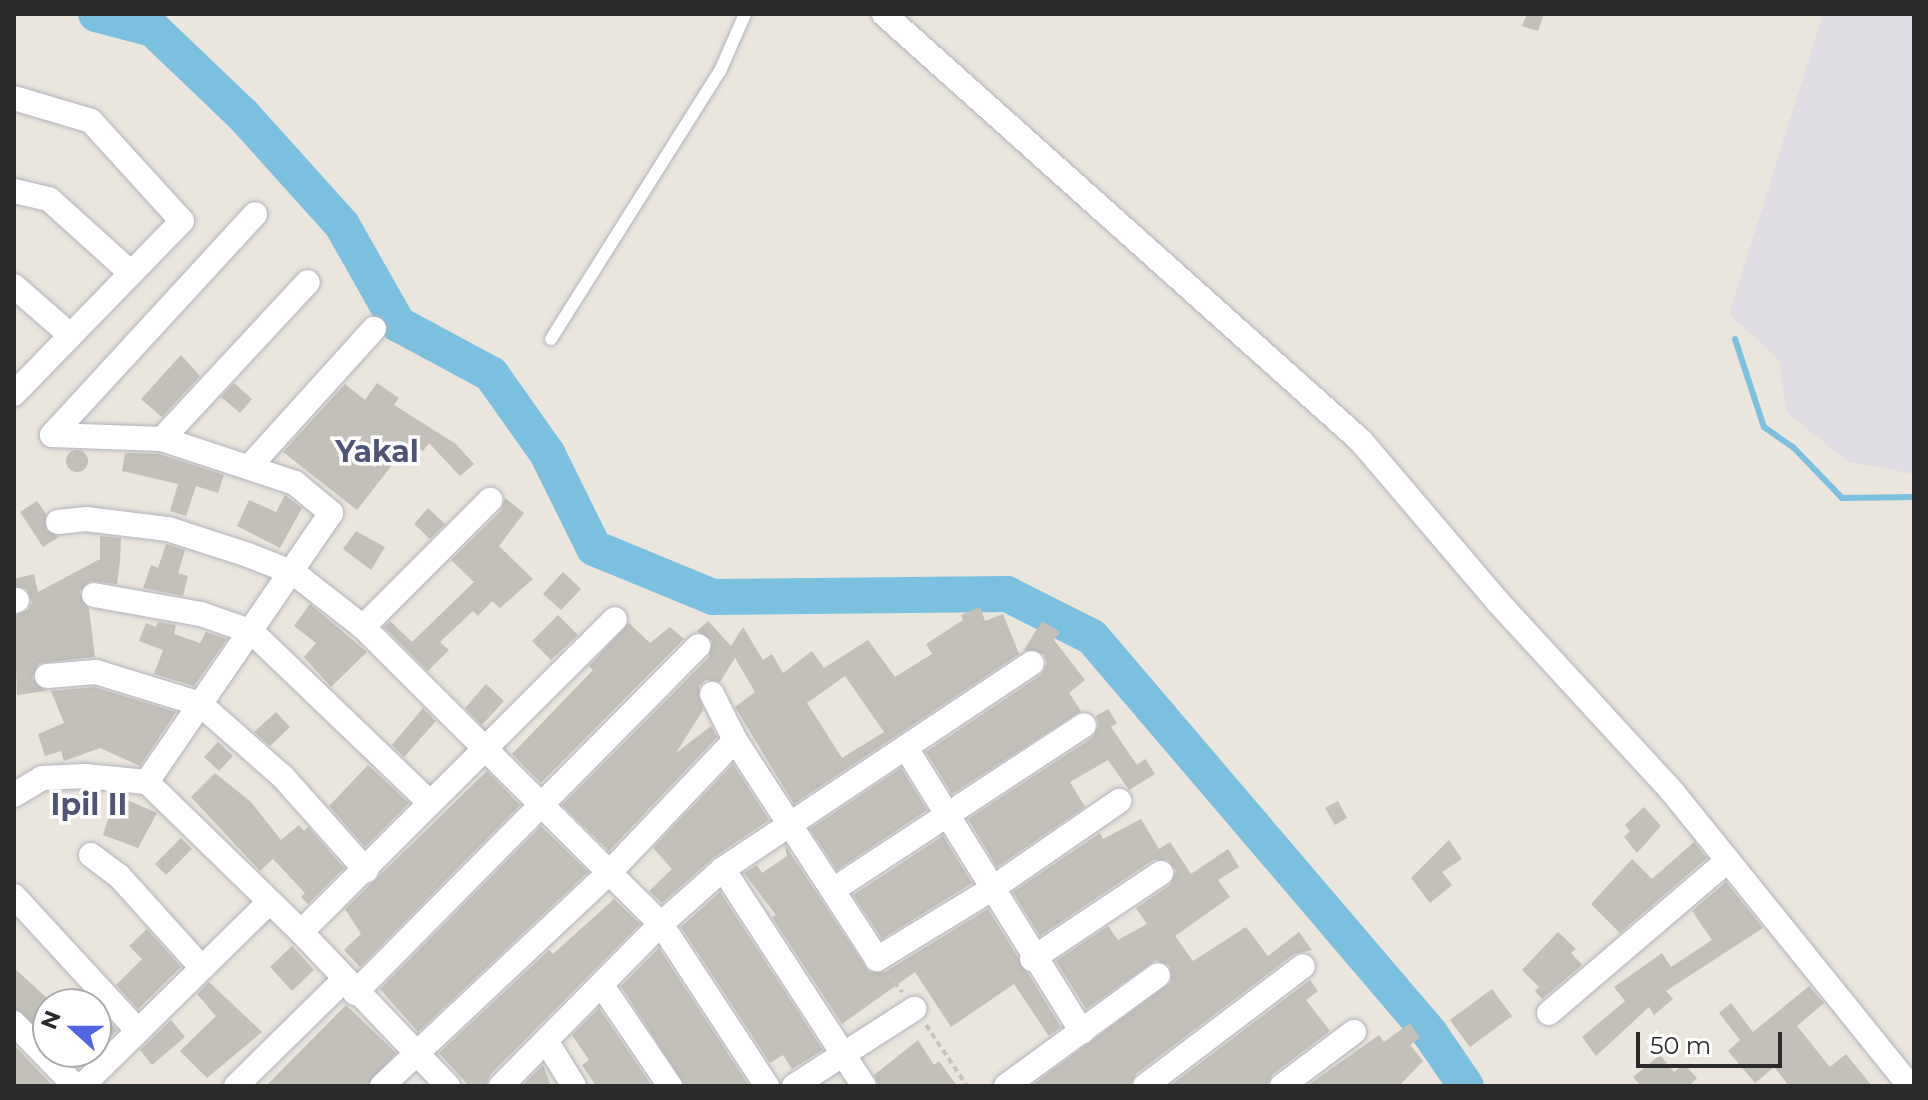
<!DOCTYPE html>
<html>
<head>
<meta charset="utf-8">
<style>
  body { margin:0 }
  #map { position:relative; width:1928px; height:1100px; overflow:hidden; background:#eae5dd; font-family:Montserrat,sans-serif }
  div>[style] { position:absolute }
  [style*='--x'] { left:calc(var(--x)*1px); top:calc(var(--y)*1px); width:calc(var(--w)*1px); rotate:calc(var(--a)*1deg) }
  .industrial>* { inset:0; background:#dfdde3 }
  .stream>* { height:6px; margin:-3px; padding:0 3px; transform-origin:3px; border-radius:3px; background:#7cc0e0 }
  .river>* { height:36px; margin:-18px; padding:0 18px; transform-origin:18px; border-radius:18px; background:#7cc0e0 }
  .building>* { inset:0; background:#c3bfb9 }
  .round { border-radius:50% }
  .path>* { height:4px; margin-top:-2px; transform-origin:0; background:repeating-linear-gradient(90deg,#c3c3c3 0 6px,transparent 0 10px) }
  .roads { filter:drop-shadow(0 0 2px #b1b3bc) drop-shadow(0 0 2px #b1b3bc) }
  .service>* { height:12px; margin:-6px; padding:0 6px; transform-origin:6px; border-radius:6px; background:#fff }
  .minor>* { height:24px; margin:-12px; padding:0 12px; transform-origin:12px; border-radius:12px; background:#fff }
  span { translate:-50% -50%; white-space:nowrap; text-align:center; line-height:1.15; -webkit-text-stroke:7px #fff; paint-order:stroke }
  .quarter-label { font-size:30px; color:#4f5475; font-weight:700 }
  .frame { position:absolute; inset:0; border:16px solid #2a2a2a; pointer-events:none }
  .north { position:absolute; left:32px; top:988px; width:80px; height:80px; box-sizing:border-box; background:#fff; border:2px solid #aaa; border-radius:50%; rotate:291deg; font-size:22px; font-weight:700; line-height:32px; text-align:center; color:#2a2a2a }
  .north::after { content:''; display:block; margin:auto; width:28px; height:36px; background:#5064e4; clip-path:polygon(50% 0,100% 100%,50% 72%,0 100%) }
  .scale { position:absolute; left:1636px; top:1032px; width:146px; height:36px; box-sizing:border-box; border:4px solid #2a2a2a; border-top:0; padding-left:10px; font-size:24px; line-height:28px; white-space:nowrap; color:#2a2a2a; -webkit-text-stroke:6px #fff; paint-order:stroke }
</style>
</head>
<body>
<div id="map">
  <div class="industrial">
    <i style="clip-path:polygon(1823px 14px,1914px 14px,1914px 474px,1849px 462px,1787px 413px,1779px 360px,1729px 314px)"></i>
  </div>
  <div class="stream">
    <i style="--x:1735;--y:339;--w:93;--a:71.8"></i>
    <i style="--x:1764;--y:427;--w:35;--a:35"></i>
    <i style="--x:1793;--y:447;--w:71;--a:46.1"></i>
    <i style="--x:1842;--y:498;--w:72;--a:-0.8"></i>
  </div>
  <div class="river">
    <i style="--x:96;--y:14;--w:59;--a:14.7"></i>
    <i style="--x:153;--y:29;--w:124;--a:43.7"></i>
    <i style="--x:243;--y:115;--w:148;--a:48"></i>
    <i style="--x:342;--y:225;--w:114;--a:60.5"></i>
    <i style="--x:398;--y:324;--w:106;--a:28.3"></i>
    <i style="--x:491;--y:374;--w:97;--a:54.7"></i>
    <i style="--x:547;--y:453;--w:106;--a:63.7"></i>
    <i style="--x:594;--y:548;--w:129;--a:22.4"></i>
    <i style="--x:713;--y:597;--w:294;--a:-0.6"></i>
    <i style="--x:1007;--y:594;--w:95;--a:26.8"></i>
    <i style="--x:1092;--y:637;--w:519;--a:49.53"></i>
    <i style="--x:1429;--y:1032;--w:65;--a:55.6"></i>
  </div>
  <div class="building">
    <i style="clip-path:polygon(1527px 14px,1544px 14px,1538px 31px,1522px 26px)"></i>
    <i style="clip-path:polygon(181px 355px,200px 376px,162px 417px,141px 399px)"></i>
    <i style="clip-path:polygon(234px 383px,252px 399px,240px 413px,221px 397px)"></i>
    <i style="clip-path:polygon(377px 383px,399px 398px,394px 405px,456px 444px,474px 464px,460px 476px,429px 443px,423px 451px,410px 442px,357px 510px,283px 452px,345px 384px,365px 400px)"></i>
    <i class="round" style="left:66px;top:450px;width:22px;height:22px"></i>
    <i style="clip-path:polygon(125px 453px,159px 454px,224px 475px,218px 493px,196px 486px,186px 516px,170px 511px,178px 484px,122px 471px)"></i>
    <i style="clip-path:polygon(285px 495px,302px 508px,280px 548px,237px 526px,249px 500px,276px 512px)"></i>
    <i style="clip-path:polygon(505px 498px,524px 513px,499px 546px,533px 579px,500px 608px,492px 601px,478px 616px,473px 611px,440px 642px,449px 650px,428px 671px,384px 627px,390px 621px,412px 642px,474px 582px,451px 560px,501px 511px)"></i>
    <i style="clip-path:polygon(37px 501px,46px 514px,46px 530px,59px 537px,43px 547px,20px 512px)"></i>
    <i style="clip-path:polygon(428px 508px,445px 524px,430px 539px,414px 524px)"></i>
    <i style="clip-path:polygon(356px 531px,385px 547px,371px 570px,343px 549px)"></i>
    <i style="clip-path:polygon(100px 536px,121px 538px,120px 561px,117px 584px,90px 581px,79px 592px,89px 609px,95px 657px,39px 663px,32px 678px,46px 691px,17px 695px,14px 616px,28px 610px,32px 602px,27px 589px,14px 586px,14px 579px,34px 574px,38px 592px,100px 559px)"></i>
    <i style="clip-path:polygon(166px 544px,185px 550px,178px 573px,188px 576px,183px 596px,143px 588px,151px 565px,158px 568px)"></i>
    <i style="clip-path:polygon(563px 572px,581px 589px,561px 610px,543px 594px)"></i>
    <i style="clip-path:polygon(310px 604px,367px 652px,331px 687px,304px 657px,316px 643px,294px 626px)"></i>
    <i style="clip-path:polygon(evenodd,980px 607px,985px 621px,1003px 614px,1019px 654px,794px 804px,735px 707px,755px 692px,735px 658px,720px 682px,706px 680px,699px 686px,703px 710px,676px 753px,711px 726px,717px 737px,609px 851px,562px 805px,709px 657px,712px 641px,697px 631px,708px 621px,731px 646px,743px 627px,763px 660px,772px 654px,783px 673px,812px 651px,824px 668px,868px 640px,895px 677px,932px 654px,926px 644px,963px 620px,961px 615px,980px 607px,845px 676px,884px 732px,842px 758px,807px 703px,845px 676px)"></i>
    <i style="clip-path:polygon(558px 615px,578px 635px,551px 660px,532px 641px)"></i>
    <i style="clip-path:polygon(1042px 621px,1060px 632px,1054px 640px,1085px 680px,1069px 693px,1081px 711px,952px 794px,926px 752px,1041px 675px,1047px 663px,1044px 654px,1024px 650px)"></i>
    <i style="clip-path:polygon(158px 622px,176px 625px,174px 634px,200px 643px,206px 632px,227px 639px,194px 686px,154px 674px,163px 650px,139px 641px,146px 623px,156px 627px)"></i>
    <i style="clip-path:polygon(629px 623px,650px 643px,670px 627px,684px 639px,541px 783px,512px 754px,593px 670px,589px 666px)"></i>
    <i style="clip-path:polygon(486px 684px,504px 701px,482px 725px,465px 708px)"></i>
    <i style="clip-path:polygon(94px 687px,176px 712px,140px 766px,100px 748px,64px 761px,61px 751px,45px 756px,38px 734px,64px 723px,51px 691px)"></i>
    <i style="clip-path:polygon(423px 708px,436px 721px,404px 757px,392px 745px)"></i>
    <i style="clip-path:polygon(1108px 709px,1117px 723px,1111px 727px,1137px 765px,1145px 759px,1155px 774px,1129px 790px,1108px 760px,1070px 782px,1085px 807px,997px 867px,968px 819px,1092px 738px,1099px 725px,1096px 716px)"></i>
    <i style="clip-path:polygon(276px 712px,290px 727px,270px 746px,254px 732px)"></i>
    <i style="clip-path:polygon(218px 742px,233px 756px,219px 771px,204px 757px)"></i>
    <i style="clip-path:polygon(733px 764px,769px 820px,713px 858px,662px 903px,649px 891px,672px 869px,653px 848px)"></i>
    <i style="clip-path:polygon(368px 765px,409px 803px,365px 847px,329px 806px)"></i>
    <i style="clip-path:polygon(901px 768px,927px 810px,837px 870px,810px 829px)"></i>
    <i style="clip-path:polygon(487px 771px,520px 805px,360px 967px,344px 950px,361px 934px,345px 909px)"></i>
    <i style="clip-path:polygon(215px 773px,251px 802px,281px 840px,299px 825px,304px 831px,308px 827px,344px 868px,308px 904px,301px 897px,305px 893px,273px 859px,260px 871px,191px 797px)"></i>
    <i style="clip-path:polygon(116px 795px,157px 813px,138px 848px,103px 835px)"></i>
    <i style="clip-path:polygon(1338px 801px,1347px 818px,1335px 825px,1325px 808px)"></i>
    <i style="clip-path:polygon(1644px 807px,1661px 826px,1637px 853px,1624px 837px,1630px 831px,1625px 825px)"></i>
    <i style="clip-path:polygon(1141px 819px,1159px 849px,1170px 842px,1191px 874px,1228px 849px,1239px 867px,1218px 880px,1230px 897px,1175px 936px,1193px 961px,1246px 927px,1268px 956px,1299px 932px,1312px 950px,1294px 954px,1136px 1074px,1130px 1086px,1031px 1086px,1171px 982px,1170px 966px,1156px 960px,1086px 1009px,1056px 961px,1108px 926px,1118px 940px,1147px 924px,1136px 908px,1170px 885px,1176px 871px,1168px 860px,1153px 860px,1040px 936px,1013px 892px,1100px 833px,1103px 839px)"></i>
    <i style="clip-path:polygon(541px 826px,588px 872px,418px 1032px,380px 989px)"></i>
    <i style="clip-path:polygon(943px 836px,972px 883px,882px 939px,853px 895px)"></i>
    <i style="clip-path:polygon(181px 838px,192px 849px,166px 875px,155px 864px)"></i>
    <i style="clip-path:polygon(1449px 840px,1462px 859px,1442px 872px,1452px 885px,1430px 903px,1411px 878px)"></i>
    <i style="clip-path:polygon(1694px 842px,1707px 858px,1620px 933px,1591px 904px,1632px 859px,1652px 879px)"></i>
    <i style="clip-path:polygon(785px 845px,869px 972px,885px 972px,988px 909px,1061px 1027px,1049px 1036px,1014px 984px,951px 1027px,915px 972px,842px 1024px,772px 917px,776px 915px,744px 873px,757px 865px,762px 873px,787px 856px)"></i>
    <i style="clip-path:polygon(1726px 882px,1763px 928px,1666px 991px,1673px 999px,1654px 1015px,1649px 1007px,1596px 1056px,1582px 1037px,1625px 1001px,1614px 987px,1662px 953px,1671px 967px,1712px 940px,1692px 911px)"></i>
    <i style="clip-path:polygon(720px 892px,823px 1050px,792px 1069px,783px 1055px,770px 1063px,681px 927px)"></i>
    <i style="clip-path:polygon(614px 899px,640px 924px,490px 1075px,486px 1086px,469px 1086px,439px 1053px,549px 950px,553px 954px)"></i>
    <i style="clip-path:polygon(147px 929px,181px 967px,138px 1009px,116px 985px,142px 959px,129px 946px)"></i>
    <i style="clip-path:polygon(1558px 932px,1576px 949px,1571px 953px,1582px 965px,1542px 999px,1535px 991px,1539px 987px,1522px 970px)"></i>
    <i style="clip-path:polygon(292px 946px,314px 970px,292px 991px,270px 967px)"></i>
    <i style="clip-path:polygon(659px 948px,749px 1086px,685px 1086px,621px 986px)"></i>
    <i style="clip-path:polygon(14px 968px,48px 999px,48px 1037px,14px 1008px)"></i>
    <i style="clip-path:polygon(1310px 980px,1318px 991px,1306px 1000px,1330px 1031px,1273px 1074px,1267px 1086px,1170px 1086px)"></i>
    <i style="clip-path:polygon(209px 982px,262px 1032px,207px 1078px,180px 1051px,216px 1016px,197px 994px)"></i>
    <i style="clip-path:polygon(1809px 986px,1824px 1003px,1797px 1026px,1830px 1067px,1846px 1054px,1872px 1086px,1789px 1086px,1774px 1067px,1755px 1083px,1728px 1051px,1740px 1040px,1719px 1013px,1731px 1003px,1753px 1032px)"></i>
    <i style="clip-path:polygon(1492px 989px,1512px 1016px,1470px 1047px,1450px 1020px)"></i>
    <i style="clip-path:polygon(346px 1005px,396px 1053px,367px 1086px,266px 1086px)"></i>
    <i style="clip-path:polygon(96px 1007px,117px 1030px,106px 1042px,96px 1032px)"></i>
    <i style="clip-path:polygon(599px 1008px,652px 1086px,596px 1086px,582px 1065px,589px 1060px,572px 1035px)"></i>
    <i style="clip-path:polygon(171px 1020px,185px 1037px,152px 1065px,140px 1050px)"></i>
    <i style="clip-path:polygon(1410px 1023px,1420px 1038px,1410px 1045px,1423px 1061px,1399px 1086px,1307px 1086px,1379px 1035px,1384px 1042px)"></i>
    <i style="clip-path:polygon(918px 1040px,934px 1065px,939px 1061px,957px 1086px,879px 1086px,874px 1075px)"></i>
    <i style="clip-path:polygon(14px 1045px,48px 1081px,54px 1086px,14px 1086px)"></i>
    <i style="clip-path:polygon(78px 1052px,95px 1052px,79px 1068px,70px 1060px)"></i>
    <i style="clip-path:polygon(1660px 1055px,1674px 1072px,1684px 1064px,1697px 1078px,1689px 1086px,1641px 1086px,1633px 1077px)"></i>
    <i style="clip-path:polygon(543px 1065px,551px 1086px,522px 1086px)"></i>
  </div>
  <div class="path">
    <i style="--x:888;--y:974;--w:23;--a:52"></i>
    <i style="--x:926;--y:1025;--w:73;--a:56.1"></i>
  </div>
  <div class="roads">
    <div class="service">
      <i style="--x:551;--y:339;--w:317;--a:-57.8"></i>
      <i style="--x:720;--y:71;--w:62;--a:-66.3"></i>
    </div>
    <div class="minor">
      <i style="--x:884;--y:14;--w:640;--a:41.83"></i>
      <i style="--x:1361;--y:441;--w:211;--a:49.6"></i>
      <i style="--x:1498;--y:602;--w:255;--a:47.4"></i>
      <i style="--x:1671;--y:790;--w:380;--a:51.1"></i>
      <i style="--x:14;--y:98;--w:80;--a:16.6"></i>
      <i style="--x:91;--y:121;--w:135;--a:47.7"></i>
      <i style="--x:182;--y:221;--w:241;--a:134.2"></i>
      <i style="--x:14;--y:191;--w:36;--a:13"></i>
      <i style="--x:49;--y:199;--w:110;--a:42.1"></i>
      <i style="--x:14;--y:286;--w:74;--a:41.2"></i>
      <i style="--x:52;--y:435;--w:110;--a:2.1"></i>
      <i style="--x:162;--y:439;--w:140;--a:18.3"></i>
      <i style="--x:295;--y:483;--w:47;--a:39.8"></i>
      <i style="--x:331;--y:513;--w:326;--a:124.4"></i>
      <i style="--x:52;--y:435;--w:300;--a:-47.4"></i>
      <i style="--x:162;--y:439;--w:214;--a:-47.1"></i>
      <i style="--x:250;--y:466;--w:185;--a:-47.9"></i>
      <i style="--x:58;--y:522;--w:28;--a:-6"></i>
      <i style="--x:86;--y:519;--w:83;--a:7"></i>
      <i style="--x:168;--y:529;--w:84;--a:18"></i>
      <i style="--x:248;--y:555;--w:49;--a:21.4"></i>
      <i style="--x:294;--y:573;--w:88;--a:38"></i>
      <i style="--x:363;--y:627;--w:421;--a:44.9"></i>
      <i style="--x:661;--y:924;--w:194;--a:56.8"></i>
      <i style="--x:94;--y:595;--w:109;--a:10.1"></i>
      <i style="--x:201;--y:614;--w:54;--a:19.4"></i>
      <i style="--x:252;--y:632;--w:245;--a:43.8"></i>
      <i style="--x:14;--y:601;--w:3;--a:-18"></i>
      <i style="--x:363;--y:627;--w:180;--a:-45"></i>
      <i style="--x:47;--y:676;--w:49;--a:-4.7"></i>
      <i style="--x:96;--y:672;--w:109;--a:17.1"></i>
      <i style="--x:200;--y:704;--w:111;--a:41.3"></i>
      <i style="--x:283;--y:777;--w:125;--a:48.3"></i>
      <i style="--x:712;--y:694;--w:51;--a:63.4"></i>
      <i style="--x:735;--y:740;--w:261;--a:57"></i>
      <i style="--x:877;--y:959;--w:132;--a:-31.4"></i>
      <i style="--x:990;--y:890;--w:157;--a:-34.6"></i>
      <i style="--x:906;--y:748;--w:334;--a:58.2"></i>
      <i style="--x:14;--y:795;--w:33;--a:-31"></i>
      <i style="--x:42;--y:778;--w:43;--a:-2.7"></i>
      <i style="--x:85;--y:776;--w:62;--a:5.5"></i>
      <i style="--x:147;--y:782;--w:215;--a:44.2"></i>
      <i style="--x:301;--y:932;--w:213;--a:46.3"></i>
      <i style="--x:91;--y:855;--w:35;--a:37"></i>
      <i style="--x:119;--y:876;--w:124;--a:47.9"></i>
      <i style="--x:723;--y:869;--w:259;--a:57"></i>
      <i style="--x:833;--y:890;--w:300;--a:-33.3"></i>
      <i style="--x:14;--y:896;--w:183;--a:47.4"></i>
      <i style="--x:301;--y:932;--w:443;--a:-44.9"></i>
      <i style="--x:1032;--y:959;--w:155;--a:-33.7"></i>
      <i style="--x:603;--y:987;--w:120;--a:55.9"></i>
      <i style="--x:355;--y:993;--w:488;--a:-45.3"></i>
      <i style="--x:1549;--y:1013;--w:235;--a:-40.5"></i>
      <i style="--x:14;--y:1023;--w:88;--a:45.9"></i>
      <i style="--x:548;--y:1044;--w:49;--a:58.2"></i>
      <i style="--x:82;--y:1086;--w:260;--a:-44.5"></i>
      <i style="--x:236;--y:1086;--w:151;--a:-44.5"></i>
      <i style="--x:382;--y:1086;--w:311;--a:-43.2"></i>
      <i style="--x:609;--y:873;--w:183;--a:-46.5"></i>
      <i style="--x:501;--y:1086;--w:228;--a:-45.4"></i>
      <i style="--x:661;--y:924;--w:83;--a:-41.6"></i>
      <i style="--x:723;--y:869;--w:371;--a:-33.7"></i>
      <i style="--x:794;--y:1086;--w:143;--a:-32.7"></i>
      <i style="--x:1006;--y:1086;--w:188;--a:-36.1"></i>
      <i style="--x:1145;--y:1086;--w:198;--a:-37.2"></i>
      <i style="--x:1282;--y:1086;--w:90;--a:-36.9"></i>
    </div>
  </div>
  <div class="quarter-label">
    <span style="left:377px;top:452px">Yakal</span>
    <span style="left:89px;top:805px">Ipil II</span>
  </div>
  <div class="frame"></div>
  <div class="north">N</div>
  <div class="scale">50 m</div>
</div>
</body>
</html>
